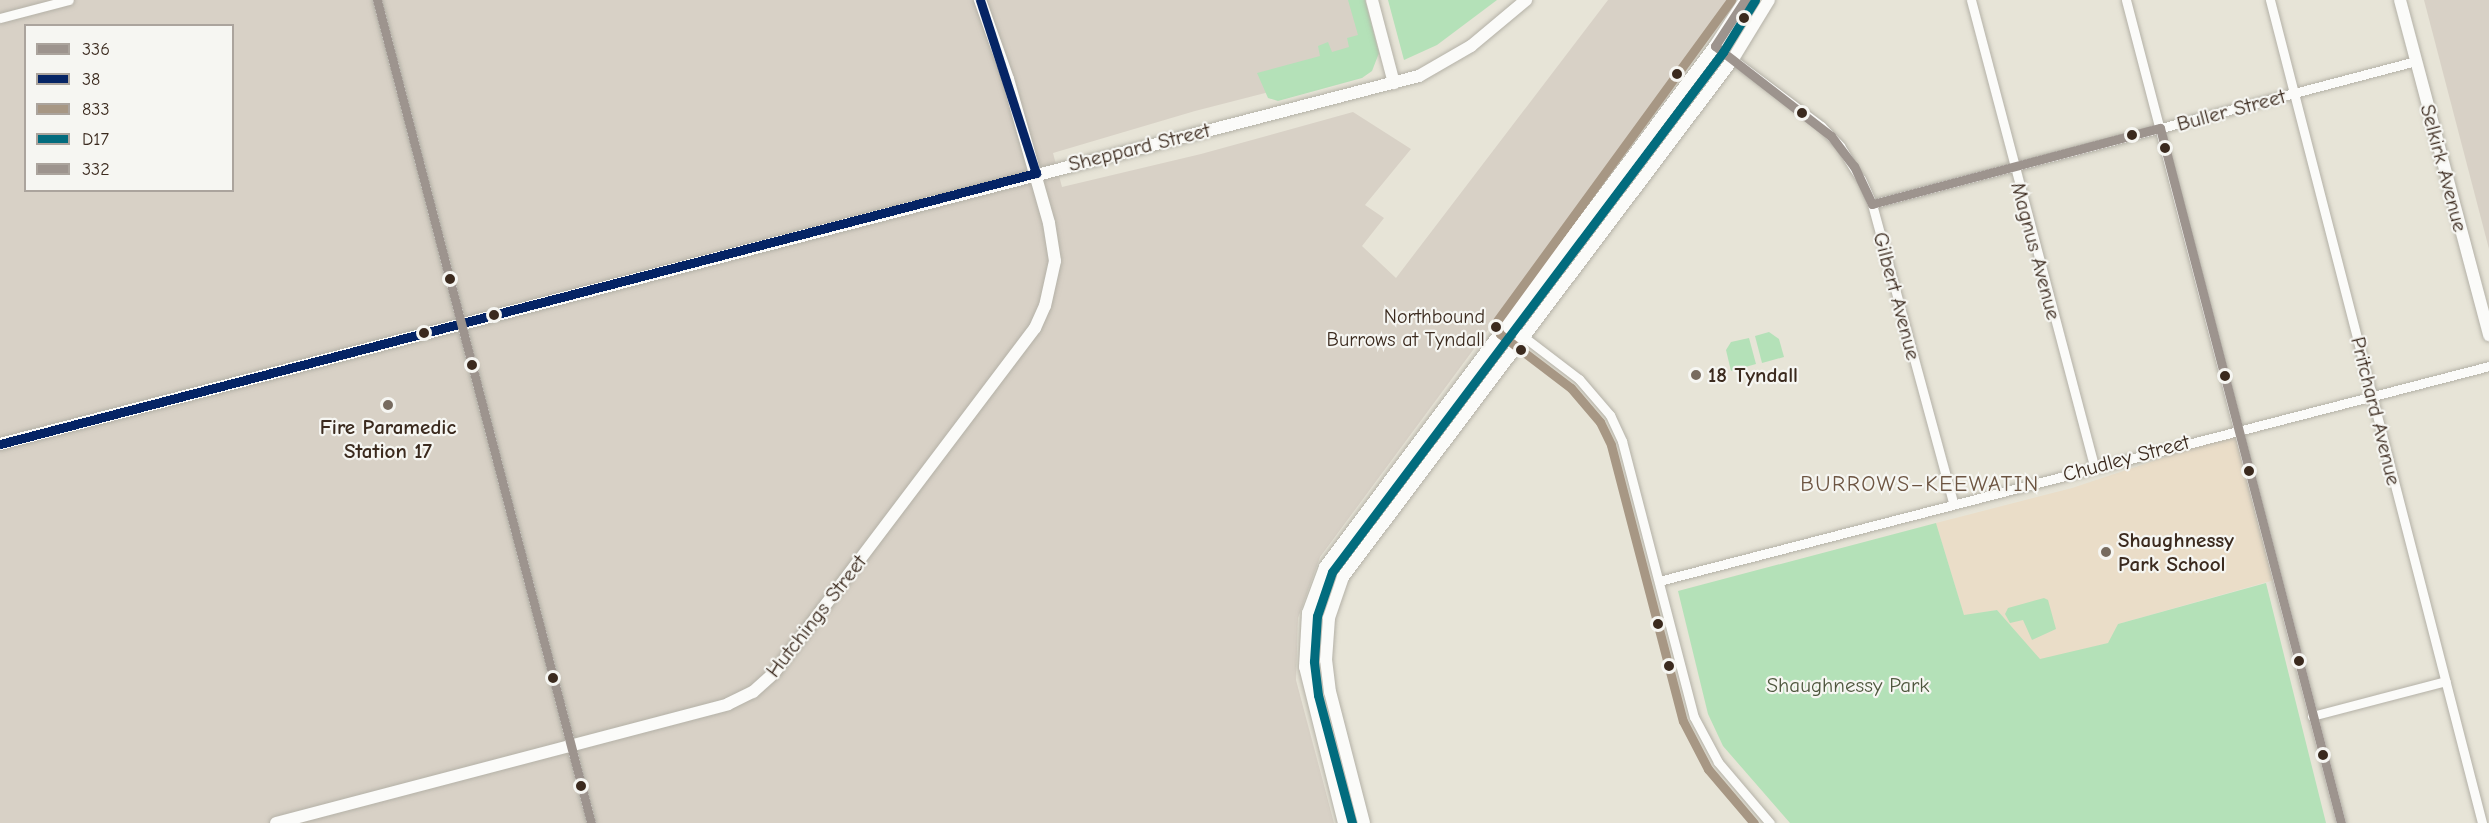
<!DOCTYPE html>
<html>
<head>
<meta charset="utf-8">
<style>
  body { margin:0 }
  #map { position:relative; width:2489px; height:823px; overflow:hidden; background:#e7e4d7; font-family:"Comic Neue",sans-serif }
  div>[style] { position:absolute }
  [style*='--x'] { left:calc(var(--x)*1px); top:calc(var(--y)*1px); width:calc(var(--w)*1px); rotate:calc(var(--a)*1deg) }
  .built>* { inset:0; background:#eaddc8 }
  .industrial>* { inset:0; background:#d8d1c6 }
  .green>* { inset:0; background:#b4e1b8 }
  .roads { filter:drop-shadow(0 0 2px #b4b1a7) drop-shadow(0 0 2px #b4b1a7) }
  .minor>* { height:9px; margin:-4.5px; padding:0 4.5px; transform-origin:4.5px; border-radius:4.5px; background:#fbfbf9 }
  .tertiary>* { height:12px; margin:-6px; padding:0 6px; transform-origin:6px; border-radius:6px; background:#fbfbf9 }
  .bus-1>* { height:9px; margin:-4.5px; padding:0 4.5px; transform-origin:4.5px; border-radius:4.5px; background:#9d948e }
  .bus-2>* { height:9px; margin:-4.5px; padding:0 4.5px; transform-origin:4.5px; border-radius:4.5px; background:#052465 }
  .bus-3>* { height:9px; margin:-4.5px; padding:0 4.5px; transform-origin:4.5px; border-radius:4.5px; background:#a79784 }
  .bus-4>* { height:9px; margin:-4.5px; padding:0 4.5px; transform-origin:4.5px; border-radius:4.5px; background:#026c7e }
  .bus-5>* { height:9px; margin:-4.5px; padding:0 4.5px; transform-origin:4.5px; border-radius:4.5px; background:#9d948e }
  .dots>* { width:16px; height:16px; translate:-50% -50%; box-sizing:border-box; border:3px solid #f6f6f2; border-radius:50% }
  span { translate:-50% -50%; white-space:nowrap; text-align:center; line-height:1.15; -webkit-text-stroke:4.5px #f6f6f2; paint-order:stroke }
  .bus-label { font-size:20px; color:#3b2a1e }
  .right { translate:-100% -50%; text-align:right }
  .street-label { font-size:21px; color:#3b2a1e }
  .poi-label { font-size:21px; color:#3b2a1e; font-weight:700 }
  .left { translate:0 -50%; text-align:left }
  .park-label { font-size:21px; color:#4f573e }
  .neighbourhood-label { font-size:22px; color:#6d5542; letter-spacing:1.5px }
  .legend { position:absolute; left:24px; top:24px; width:210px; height:168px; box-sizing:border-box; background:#f6f6f2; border:2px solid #aba49d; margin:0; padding:8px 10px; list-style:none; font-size:18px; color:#3b2a1e }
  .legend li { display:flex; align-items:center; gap:12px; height:30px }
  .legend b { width:30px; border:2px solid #aba49d }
</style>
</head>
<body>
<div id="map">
  <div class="built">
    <i style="clip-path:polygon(2235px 434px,2274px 580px,2118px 624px,2109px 643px,2040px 660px,1997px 610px,1964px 616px,1936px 523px,2072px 488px)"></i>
  </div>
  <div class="industrial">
    <i style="clip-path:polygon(evenodd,0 0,1354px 0,1366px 67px,1195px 111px,1053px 153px,1062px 187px,1201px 154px,1353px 112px,1411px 149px,1365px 205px,1384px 218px,1362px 246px,1396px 278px,1608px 0,1732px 0,1320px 557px,1298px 618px,1296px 680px,1334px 823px,0 823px,0 0,26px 26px,232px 26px,232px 190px,26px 190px,26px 26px)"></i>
    <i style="clip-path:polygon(2424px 0,2489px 0,2489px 249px)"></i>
  </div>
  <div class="green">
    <i style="clip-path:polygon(1348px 0,1365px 0,1379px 53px,1372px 71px,1362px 78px,1278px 101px,1268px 98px,1257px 73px,1320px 56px,1318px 46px,1328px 42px,1332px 52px,1349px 47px,1347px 38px,1358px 35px)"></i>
    <i style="clip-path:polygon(1388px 0,1497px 0,1437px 45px,1404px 60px)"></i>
    <i style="clip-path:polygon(1769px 332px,1779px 339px,1784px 357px,1762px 363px,1755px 336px)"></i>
    <i style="clip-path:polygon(1749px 338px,1756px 364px,1731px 371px,1726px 350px,1731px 342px)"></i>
    <i style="clip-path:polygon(1936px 523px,1964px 615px,1997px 610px,2040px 659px,2108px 643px,2118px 624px,2266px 583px,2326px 823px,1790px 823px,1723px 746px,1708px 714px,1678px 591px)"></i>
    <i style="clip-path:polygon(2044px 598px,2048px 600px,2056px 629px,2032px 640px,2023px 620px,2010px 623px,2005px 614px,2008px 608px)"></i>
  </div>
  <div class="roads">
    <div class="minor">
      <i style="--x:377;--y:0;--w:850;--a:75.42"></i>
      <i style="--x:1971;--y:0;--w:483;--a:75.2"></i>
      <i style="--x:2126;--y:0;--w:851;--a:75.36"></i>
      <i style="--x:2270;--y:0;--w:850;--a:75.55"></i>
      <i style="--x:0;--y:18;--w:71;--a:-14.6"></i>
      <i style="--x:1715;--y:46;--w:133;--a:37"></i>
      <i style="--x:1821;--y:126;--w:28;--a:46"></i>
      <i style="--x:1840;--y:146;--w:39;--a:58"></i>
      <i style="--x:1861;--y:179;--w:27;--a:66"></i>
      <i style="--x:1872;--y:204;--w:310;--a:74.8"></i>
      <i style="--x:1872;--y:204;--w:562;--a:-14.73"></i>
      <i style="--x:1507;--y:324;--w:91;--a:37.4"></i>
      <i style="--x:1579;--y:379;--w:48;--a:49.3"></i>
      <i style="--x:1610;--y:415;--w:29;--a:65"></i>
      <i style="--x:1622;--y:441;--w:285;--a:75.4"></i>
      <i style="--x:1694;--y:717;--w:51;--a:61.9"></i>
      <i style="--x:1718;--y:762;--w:80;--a:49.6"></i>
      <i style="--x:1659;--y:581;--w:857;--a:-14.52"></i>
      <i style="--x:2312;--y:716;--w:138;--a:-14.6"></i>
    </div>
    <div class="tertiary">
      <i style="--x:1372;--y:0;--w:86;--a:75.2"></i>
      <i style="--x:2400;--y:0;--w:347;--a:75.1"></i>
      <i style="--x:0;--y:444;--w:1466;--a:-14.54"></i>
      <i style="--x:1419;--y:76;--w:60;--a:-30"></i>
      <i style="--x:1471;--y:46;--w:72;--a:-39.9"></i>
      <i style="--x:276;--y:823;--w:467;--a:-14.7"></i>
      <i style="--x:728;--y:704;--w:28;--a:-26"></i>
      <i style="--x:753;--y:692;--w:28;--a:-42"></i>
      <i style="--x:774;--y:673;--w:433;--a:-52.9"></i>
      <i style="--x:1035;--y:328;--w:24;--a:-66"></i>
      <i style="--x:1045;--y:306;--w:46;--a:-77.5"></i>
      <i style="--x:1055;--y:261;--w:38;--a:-99"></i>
      <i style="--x:1049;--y:223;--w:150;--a:-105.9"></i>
      <i style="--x:1008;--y:79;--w:84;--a:-109.5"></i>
      <i style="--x:1344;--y:823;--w:161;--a:-104"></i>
      <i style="--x:1305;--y:667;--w:54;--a:-86.8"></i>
      <i style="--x:1308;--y:613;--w:49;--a:-69.7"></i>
      <i style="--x:1325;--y:567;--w:651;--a:-53.18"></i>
      <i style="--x:1715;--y:46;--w:55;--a:-56.9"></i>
      <i style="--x:1364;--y:823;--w:135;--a:-104.5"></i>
      <i style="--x:1330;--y:692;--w:32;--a:-97"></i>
      <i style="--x:1326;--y:660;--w:42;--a:-85.9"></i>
      <i style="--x:1329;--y:618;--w:43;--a:-71.1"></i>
      <i style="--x:1343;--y:577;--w:648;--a:-53.02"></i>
      <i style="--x:1733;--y:59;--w:69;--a:-58.6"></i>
    </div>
  </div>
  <div class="bus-1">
    <i style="--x:1745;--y:0;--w:55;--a:123.1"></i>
    <i style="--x:1715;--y:46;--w:147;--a:37.8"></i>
    <i style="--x:1831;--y:136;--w:38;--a:53"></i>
    <i style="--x:1854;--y:166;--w:42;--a:64.7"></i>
    <i style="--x:2160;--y:128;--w:718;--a:75.4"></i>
    <i style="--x:1872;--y:204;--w:298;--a:-14.8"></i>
  </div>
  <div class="bus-2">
    <i style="--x:980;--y:0;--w:182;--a:72.1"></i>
    <i style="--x:0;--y:444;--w:1071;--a:-14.66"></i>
  </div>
  <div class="bus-3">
    <i style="--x:1731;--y:0;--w:401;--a:126.1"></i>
    <i style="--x:1495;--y:324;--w:11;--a:63"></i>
    <i style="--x:1500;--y:334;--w:89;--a:37.3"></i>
    <i style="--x:1571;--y:388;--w:45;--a:49.5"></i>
    <i style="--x:1600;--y:422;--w:25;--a:64"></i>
    <i style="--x:1611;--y:445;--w:285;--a:75.4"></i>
    <i style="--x:1683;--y:721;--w:54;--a:62.5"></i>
    <i style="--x:1708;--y:769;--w:71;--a:49.6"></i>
  </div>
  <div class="bus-4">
    <i style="--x:1352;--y:823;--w:132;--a:-104.9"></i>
    <i style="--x:1318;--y:695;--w:34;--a:-97"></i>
    <i style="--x:1314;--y:661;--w:45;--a:-86.2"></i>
    <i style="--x:1317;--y:616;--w:46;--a:-71.2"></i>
    <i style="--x:1332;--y:572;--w:651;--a:-53.06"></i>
    <i style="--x:1723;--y:52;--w:61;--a:-58.4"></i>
  </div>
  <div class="bus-5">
    <i style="--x:377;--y:0;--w:850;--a:75.42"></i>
  </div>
  <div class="dots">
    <i style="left:1744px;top:18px;background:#3b2a1e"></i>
    <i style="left:1677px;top:74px;background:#3b2a1e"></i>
    <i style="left:1802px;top:113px;background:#3b2a1e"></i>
    <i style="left:2132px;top:135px;background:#3b2a1e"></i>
    <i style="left:2165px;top:148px;background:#3b2a1e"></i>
    <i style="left:450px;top:279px;background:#3b2a1e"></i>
    <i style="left:494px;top:315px;background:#3b2a1e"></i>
    <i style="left:1496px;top:327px;background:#3b2a1e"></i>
    <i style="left:424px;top:333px;background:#3b2a1e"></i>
    <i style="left:1521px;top:350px;background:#3b2a1e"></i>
    <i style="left:472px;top:365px;background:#3b2a1e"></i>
    <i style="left:1696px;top:375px;background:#776b5f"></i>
    <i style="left:2225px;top:376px;background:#3b2a1e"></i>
    <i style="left:388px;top:405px;background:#776b5f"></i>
    <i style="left:2249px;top:471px;background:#3b2a1e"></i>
    <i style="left:2106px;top:552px;background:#776b5f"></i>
    <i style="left:1658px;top:624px;background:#3b2a1e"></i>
    <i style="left:2299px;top:661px;background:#3b2a1e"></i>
    <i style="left:1669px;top:666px;background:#3b2a1e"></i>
    <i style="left:553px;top:678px;background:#3b2a1e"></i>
    <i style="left:2323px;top:755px;background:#3b2a1e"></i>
    <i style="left:581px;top:786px;background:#3b2a1e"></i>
  </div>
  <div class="bus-label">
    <span class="right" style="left:1485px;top:328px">Northbound<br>Burrows at Tyndall</span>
  </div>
  <div class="street-label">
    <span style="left:2231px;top:110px;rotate:-15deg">Buller Street</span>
    <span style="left:1139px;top:147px;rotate:-14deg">Sheppard Street</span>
    <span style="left:2444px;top:168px;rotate:75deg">Selkirk Avenue</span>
    <span style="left:2036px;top:251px;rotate:75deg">Magnus Avenue</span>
    <span style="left:1897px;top:296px;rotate:75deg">Gilbert Avenue</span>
    <span style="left:2376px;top:411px;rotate:76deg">Pritchard Avenue</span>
    <span style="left:2126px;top:458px;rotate:-15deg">Chudley Street</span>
    <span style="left:816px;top:616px;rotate:-52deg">Hutchings Street</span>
  </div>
  <div class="poi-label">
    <span class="left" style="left:1708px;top:375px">18 Tyndall</span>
    <span style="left:388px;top:439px">Fire Paramedic<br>Station 17</span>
    <span class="left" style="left:2118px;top:552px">Shaughnessy<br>Park School</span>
  </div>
  <div class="park-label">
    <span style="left:1848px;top:685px">Shaughnessy Park</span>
  </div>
  <div class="neighbourhood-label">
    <span style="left:1920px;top:485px">BURROWS–KEEWATIN</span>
  </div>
  <ul class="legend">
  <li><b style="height:8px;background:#9d948e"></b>336</li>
  <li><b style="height:8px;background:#052465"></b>38</li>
  <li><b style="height:8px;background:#a79784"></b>833</li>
  <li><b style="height:8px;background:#026c7e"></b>D17</li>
  <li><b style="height:8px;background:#9d948e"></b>332</li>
  </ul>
</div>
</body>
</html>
